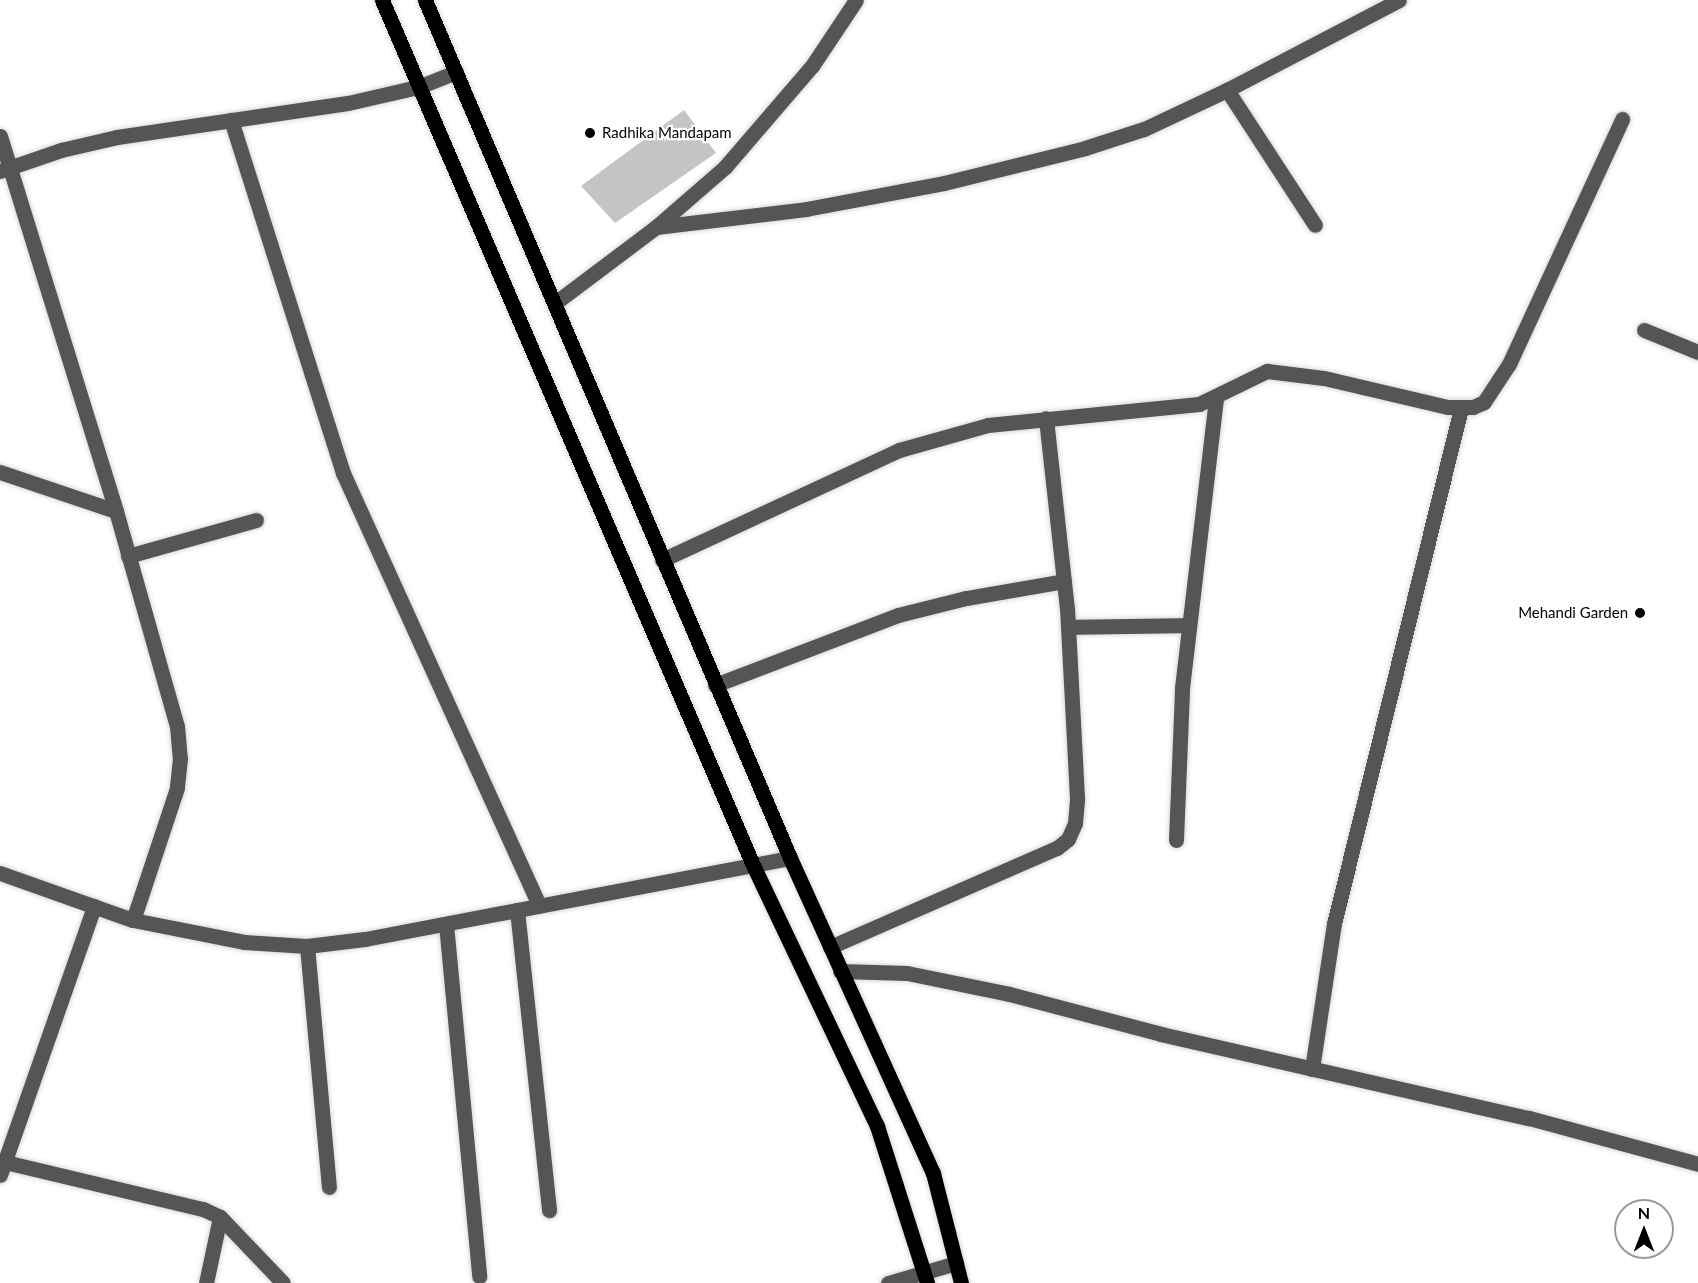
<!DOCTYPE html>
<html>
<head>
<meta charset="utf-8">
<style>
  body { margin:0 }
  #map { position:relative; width:1698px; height:1283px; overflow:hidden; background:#fff; font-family:Lato,sans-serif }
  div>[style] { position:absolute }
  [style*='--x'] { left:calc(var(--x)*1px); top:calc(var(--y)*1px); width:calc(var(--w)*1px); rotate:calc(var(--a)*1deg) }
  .building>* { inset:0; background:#c4c4c4 }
  .roads { filter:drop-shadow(0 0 2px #dbdbdb) drop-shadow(0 0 2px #dbdbdb) }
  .minor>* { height:15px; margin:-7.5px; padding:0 7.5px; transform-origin:7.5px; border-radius:7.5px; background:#555 }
  .major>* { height:15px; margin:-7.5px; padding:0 7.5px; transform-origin:7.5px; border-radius:7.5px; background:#000 }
  .dots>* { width:16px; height:16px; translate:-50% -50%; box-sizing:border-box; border:3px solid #fff; border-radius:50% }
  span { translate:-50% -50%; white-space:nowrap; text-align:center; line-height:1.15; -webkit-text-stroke:4.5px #fff; paint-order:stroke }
  .poi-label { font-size:15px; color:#000 }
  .left { translate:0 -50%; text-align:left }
  .right { translate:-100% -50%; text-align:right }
  .north { position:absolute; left:1614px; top:1199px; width:60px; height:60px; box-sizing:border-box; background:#fff; border:2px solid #999; border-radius:50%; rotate:0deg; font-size:16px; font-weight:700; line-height:24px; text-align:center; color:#000 }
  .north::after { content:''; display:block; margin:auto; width:21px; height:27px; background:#000; clip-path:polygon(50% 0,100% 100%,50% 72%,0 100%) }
</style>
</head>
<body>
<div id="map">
  <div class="building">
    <i style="clip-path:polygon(684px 110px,716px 153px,615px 223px,581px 186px)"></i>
  </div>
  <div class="roads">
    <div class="minor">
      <i style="--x:1227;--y:90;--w:161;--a:56.9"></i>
      <i style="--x:231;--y:120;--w:370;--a:72.4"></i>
      <i style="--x:343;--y:473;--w:475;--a:65.6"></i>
      <i style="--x:0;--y:136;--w:393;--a:72.8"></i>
      <i style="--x:116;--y:511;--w:223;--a:74.2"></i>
      <i style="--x:177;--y:726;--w:32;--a:85"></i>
      <i style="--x:180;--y:758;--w:30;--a:96"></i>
      <i style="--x:177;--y:788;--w:139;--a:108.4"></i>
      <i style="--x:0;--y:171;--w:65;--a:-19"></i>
      <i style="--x:61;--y:150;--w:57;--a:-13.1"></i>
      <i style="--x:117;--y:137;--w:233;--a:-8.4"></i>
      <i style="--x:348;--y:103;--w:72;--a:-12.9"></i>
      <i style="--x:418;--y:87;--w:41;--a:-21.5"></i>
      <i style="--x:656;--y:227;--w:151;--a:-6.8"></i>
      <i style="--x:806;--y:209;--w:140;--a:-10.7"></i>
      <i style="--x:944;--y:183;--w:145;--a:-13.9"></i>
      <i style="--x:1085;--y:148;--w:62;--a:-17.9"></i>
      <i style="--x:1144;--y:129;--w:92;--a:-25.2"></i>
      <i style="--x:1227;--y:90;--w:194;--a:-27.6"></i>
      <i style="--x:555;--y:303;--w:126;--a:-37"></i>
      <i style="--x:656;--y:227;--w:91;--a:-41"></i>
      <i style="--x:725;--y:167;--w:133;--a:-49.3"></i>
      <i style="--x:812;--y:66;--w:79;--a:-56.3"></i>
      <i style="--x:1644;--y:330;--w:58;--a:22.2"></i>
      <i style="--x:0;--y:472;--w:122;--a:18.6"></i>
      <i style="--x:128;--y:556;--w:133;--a:-15.7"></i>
      <i style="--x:662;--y:560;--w:261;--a:-24.9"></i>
      <i style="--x:899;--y:450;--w:92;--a:-15.7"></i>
      <i style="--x:988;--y:425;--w:212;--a:-5.7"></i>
      <i style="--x:1199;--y:404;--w:76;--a:-25.9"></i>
      <i style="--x:1267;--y:371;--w:57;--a:7"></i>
      <i style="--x:1324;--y:378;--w:127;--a:13.2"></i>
      <i style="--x:1448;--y:407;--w:25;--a:0"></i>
      <i style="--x:1473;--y:407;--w:12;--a:-24"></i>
      <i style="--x:1484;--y:402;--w:45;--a:-56.7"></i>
      <i style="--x:1509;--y:364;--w:270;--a:-65.2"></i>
      <i style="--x:1068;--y:627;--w:121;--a:-0.9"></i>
      <i style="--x:715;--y:685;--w:196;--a:-20.9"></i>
      <i style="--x:898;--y:615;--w:70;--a:-14"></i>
      <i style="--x:966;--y:598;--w:99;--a:-9.8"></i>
      <i style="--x:1176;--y:840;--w:152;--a:-87.7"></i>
      <i style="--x:1182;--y:688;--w:292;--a:-83.3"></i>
      <i style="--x:0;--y:873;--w:141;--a:19.5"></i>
      <i style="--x:133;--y:920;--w:113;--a:11.2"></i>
      <i style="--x:244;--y:942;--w:63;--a:3.6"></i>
      <i style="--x:307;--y:946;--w:58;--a:-6.9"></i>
      <i style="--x:365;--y:939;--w:433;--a:-10.8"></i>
      <i style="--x:517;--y:910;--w:302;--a:83.9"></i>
      <i style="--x:446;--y:924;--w:354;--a:84.6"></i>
      <i style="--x:307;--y:946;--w:242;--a:84.8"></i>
      <i style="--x:830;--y:947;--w:248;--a:-23.6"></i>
      <i style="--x:1057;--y:848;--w:14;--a:-39"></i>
      <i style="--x:1068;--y:839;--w:17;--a:-66"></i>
      <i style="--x:1075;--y:823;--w:25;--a:-85"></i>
      <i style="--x:1077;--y:798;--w:189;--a:-93"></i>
      <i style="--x:1067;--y:609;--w:192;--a:-96.3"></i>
      <i style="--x:840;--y:971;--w:67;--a:1.7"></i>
      <i style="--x:907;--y:973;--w:104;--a:11.6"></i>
      <i style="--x:1009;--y:994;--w:157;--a:14.7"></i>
      <i style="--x:1161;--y:1034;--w:377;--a:12.9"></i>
      <i style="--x:1529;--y:1118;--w:175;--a:15.2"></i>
      <i style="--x:1312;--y:1069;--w:147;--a:-81.4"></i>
      <i style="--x:1334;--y:924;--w:531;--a:-76.17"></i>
      <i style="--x:5;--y:1162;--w:204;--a:13.4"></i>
      <i style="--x:203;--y:1209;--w:19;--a:25"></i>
      <i style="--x:220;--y:1217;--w:91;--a:46.3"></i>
      <i style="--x:0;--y:1175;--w:285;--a:-70.7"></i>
      <i style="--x:206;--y:1283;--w:67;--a:-78"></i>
      <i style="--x:888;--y:1283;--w:71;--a:-16.4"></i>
    </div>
    <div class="major">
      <i style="--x:382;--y:0;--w:941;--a:66.79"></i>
      <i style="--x:753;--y:865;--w:289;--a:64.6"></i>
      <i style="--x:877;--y:1126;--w:165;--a:72.3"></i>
      <i style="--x:425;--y:0;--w:932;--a:66.95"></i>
      <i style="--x:790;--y:858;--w:346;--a:65.6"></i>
      <i style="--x:933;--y:1173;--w:114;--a:75.7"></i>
    </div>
  </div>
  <div class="dots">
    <i style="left:590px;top:133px;background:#000"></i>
    <i style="left:1640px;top:613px;background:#000"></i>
  </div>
  <div class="poi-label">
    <span class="left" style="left:602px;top:133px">Radhika Mandapam</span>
    <span class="right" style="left:1628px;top:613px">Mehandi Garden</span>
  </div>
  <div class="north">N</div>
</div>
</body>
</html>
